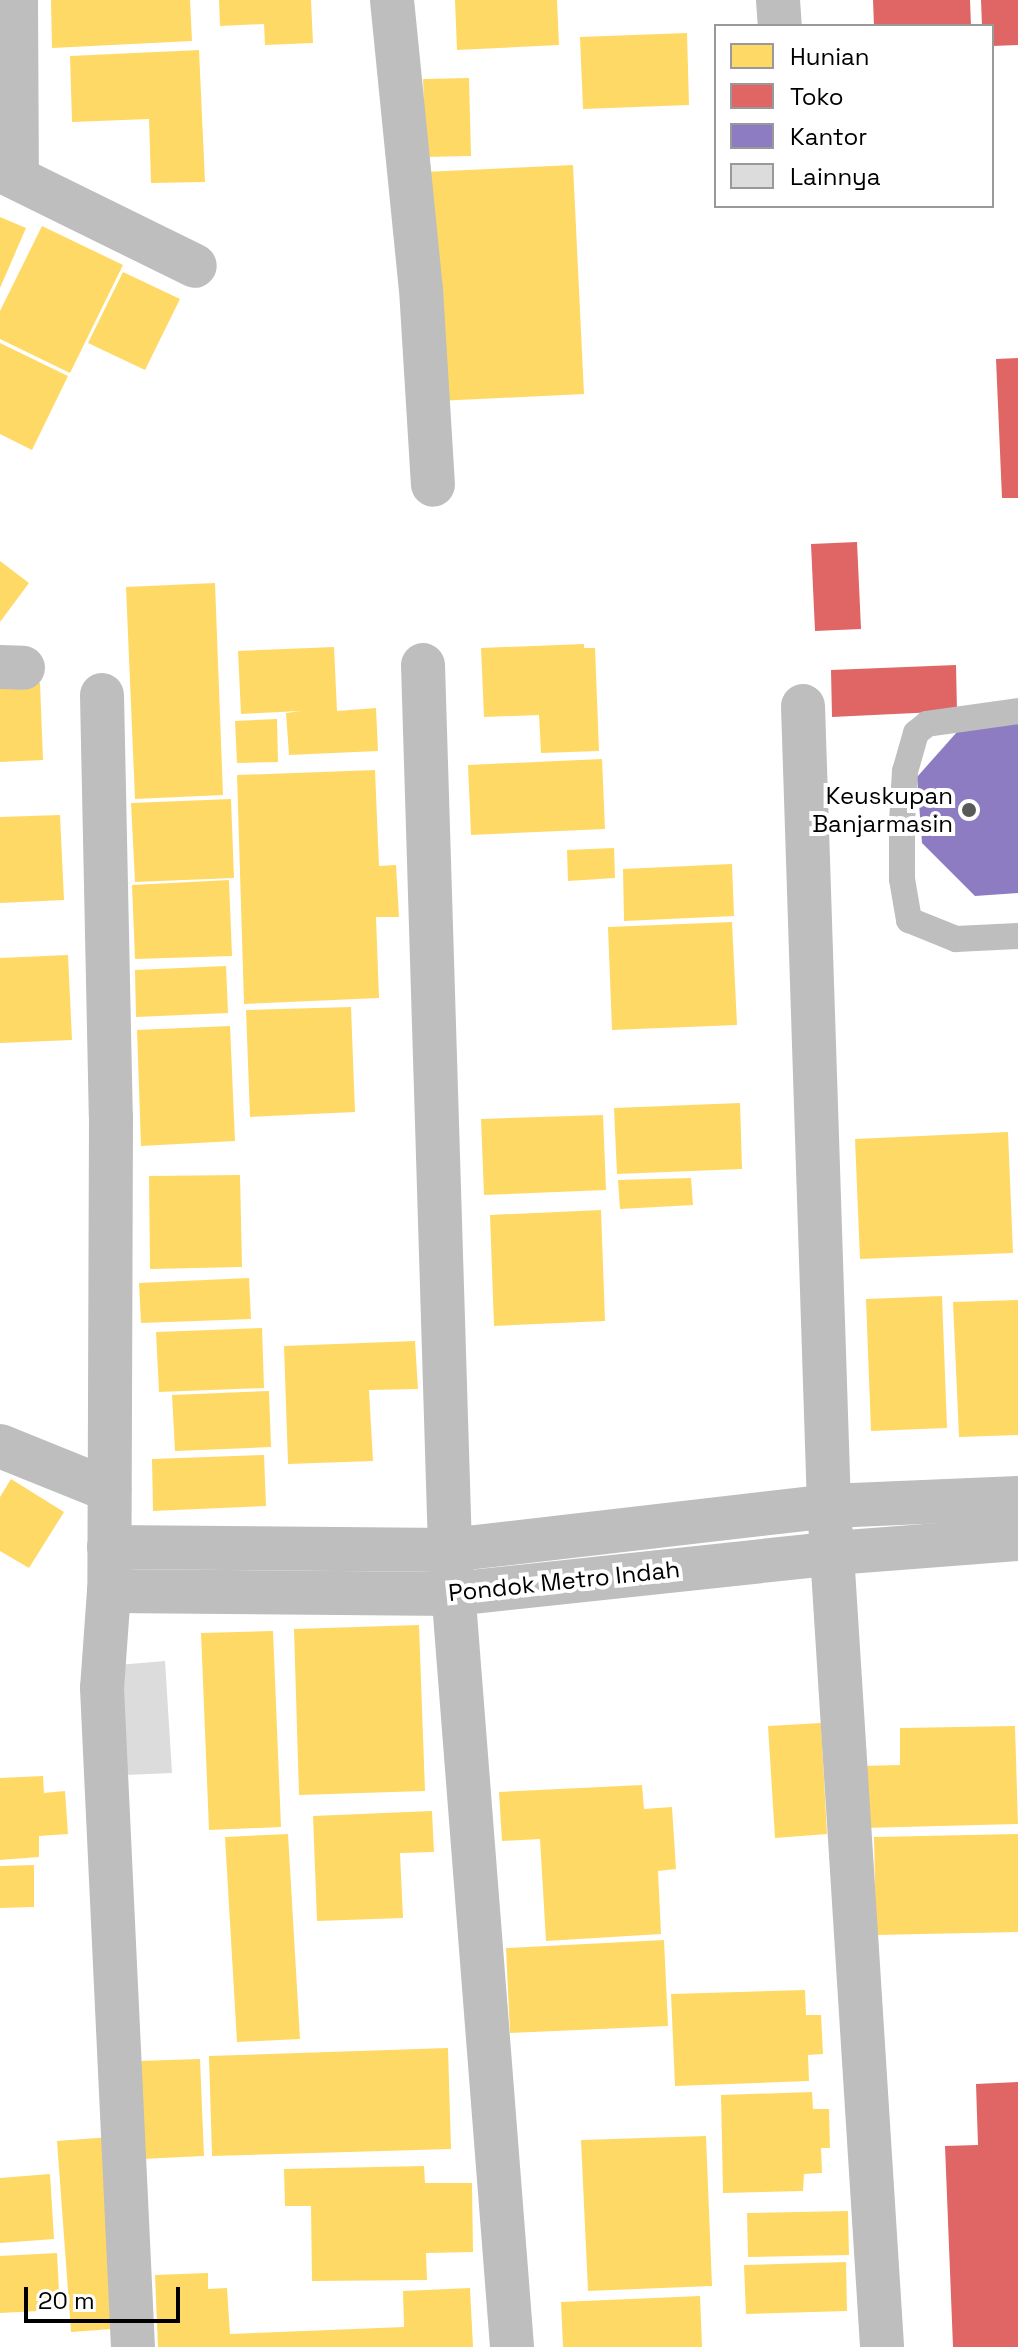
<!DOCTYPE html>
<html>
<head>
<meta charset="utf-8">
<style>
  body { margin:0 }
  #map { position:relative; width:1018px; height:2347px; overflow:hidden; background:#fff; font-family:"Space Grotesk",sans-serif }
  div>[style] { position:absolute }
  [style*='--x'] { left:calc(var(--x)*1px); top:calc(var(--y)*1px); width:calc(var(--w)*1px); rotate:calc(var(--a)*1deg) }
  .homes>* { inset:0; background:#ffd966 }
  .shops>* { inset:0; background:#e06666 }
  .offices>* { inset:0; background:#8e7cc3 }
  .building>* { inset:0; background:#dcdcdc }
  .lane>* { height:26px; margin:-13px; padding:0 13px; transform-origin:13px; border-radius:13px; background:#bebebe }
  .street>* { height:44px; margin:-22px; padding:0 22px; transform-origin:22px; border-radius:22px; background:#bebebe }
  .dots>* { width:22px; height:22px; translate:-50% -50%; box-sizing:border-box; border:4px solid #fff; border-radius:50% }
  span { translate:-50% -50%; white-space:nowrap; text-align:center; line-height:1.15; -webkit-text-stroke:8px #fff; paint-order:stroke }
  .poi-label { font-size:24px; color:#000 }
  .right { translate:-100% -50%; text-align:right }
  .street-label { font-size:24px; color:#000 }
  .legend { position:absolute; left:714px; top:24px; width:280px; height:184px; box-sizing:border-box; background:#fff; border:2px solid #999; margin:0; padding:10px 14px; list-style:none; font-size:24px; color:#000 }
  .legend li { display:flex; align-items:center; gap:16px; height:40px }
  .legend b { width:40px; border:2px solid #999 }
  .scale { position:absolute; left:24px; top:2287px; width:156px; height:36px; box-sizing:border-box; border:4px solid #000; border-top:0; padding-left:10px; font-size:24px; line-height:28px; white-space:nowrap; color:#000; -webkit-text-stroke:6px #fff; paint-order:stroke }
</style>
</head>
<body>
<div id="map">
  <div class="homes">
    <i style="clip-path:polygon(51px 0,190px 0,192px 41px,52px 48px)"></i>
    <i style="clip-path:polygon(219px 0,311px 0,313px 43px,265px 45px,264px 24px,220px 26px)"></i>
    <i style="clip-path:polygon(455px 0,557px 0,559px 45px,457px 50px)"></i>
    <i style="clip-path:polygon(687px 33px,689px 105px,583px 109px,580px 37px)"></i>
    <i style="clip-path:polygon(199px 50px,205px 182px,151px 183px,149px 119px,72px 122px,70px 56px)"></i>
    <i style="clip-path:polygon(469px 78px,471px 156px,426px 157px,423px 79px)"></i>
    <i style="clip-path:polygon(573px 165px,584px 394px,438px 401px,425px 172px)"></i>
    <i style="clip-path:polygon(0 217px,26px 228px,0 288px)"></i>
    <i style="clip-path:polygon(42px 226px,123px 265px,70px 373px,0 339px,0 311px)"></i>
    <i style="clip-path:polygon(123px 272px,180px 299px,145px 370px,88px 343px)"></i>
    <i style="clip-path:polygon(0 343px,68px 376px,32px 450px,0 434px)"></i>
    <i style="clip-path:polygon(0 561px,29px 583px,0 622px)"></i>
    <i style="clip-path:polygon(215px 583px,223px 795px,135px 799px,126px 587px)"></i>
    <i style="clip-path:polygon(584px 644px,584px 648px,595px 648px,599px 751px,541px 753px,539px 715px,484px 717px,481px 648px)"></i>
    <i style="clip-path:polygon(334px 647px,337px 711px,376px 708px,378px 751px,289px 755px,286px 713px,301px 711px,241px 714px,238px 651px)"></i>
    <i style="clip-path:polygon(40px 683px,43px 760px,0 762px,0 685px)"></i>
    <i style="clip-path:polygon(277px 719px,278px 762px,237px 763px,235px 721px)"></i>
    <i style="clip-path:polygon(602px 759px,605px 829px,471px 835px,468px 765px)"></i>
    <i style="clip-path:polygon(375px 770px,379px 866px,396px 865px,399px 917px,376px 917px,379px 998px,244px 1004px,237px 775px)"></i>
    <i style="clip-path:polygon(231px 799px,234px 878px,135px 882px,131px 803px)"></i>
    <i style="clip-path:polygon(60px 815px,64px 900px,0 903px,0 817px)"></i>
    <i style="clip-path:polygon(614px 848px,615px 878px,568px 881px,567px 850px)"></i>
    <i style="clip-path:polygon(732px 864px,734px 916px,624px 921px,623px 869px)"></i>
    <i style="clip-path:polygon(229px 880px,232px 956px,135px 959px,132px 885px)"></i>
    <i style="clip-path:polygon(732px 922px,737px 1025px,612px 1030px,608px 927px)"></i>
    <i style="clip-path:polygon(68px 955px,72px 1040px,0 1043px,0 958px)"></i>
    <i style="clip-path:polygon(226px 966px,228px 1013px,136px 1017px,135px 970px)"></i>
    <i style="clip-path:polygon(351px 1007px,355px 1112px,250px 1117px,246px 1010px)"></i>
    <i style="clip-path:polygon(230px 1026px,235px 1141px,141px 1146px,137px 1030px)"></i>
    <i style="clip-path:polygon(740px 1103px,742px 1169px,617px 1174px,614px 1108px)"></i>
    <i style="clip-path:polygon(603px 1115px,606px 1190px,484px 1195px,481px 1119px)"></i>
    <i style="clip-path:polygon(1008px 1132px,1013px 1253px,860px 1259px,855px 1139px)"></i>
    <i style="clip-path:polygon(240px 1175px,242px 1267px,150px 1269px,149px 1176px)"></i>
    <i style="clip-path:polygon(691px 1178px,693px 1205px,620px 1209px,618px 1180px)"></i>
    <i style="clip-path:polygon(601px 1210px,605px 1321px,494px 1326px,490px 1215px)"></i>
    <i style="clip-path:polygon(249px 1278px,251px 1319px,141px 1323px,139px 1283px)"></i>
    <i style="clip-path:polygon(942px 1296px,947px 1428px,871px 1431px,866px 1299px)"></i>
    <i style="clip-path:polygon(1018px 1300px,1018px 1435px,959px 1437px,953px 1302px)"></i>
    <i style="clip-path:polygon(262px 1328px,264px 1388px,159px 1392px,156px 1332px)"></i>
    <i style="clip-path:polygon(415px 1341px,418px 1389px,369px 1390px,373px 1461px,288px 1464px,284px 1346px)"></i>
    <i style="clip-path:polygon(269px 1391px,271px 1447px,175px 1451px,172px 1395px)"></i>
    <i style="clip-path:polygon(264px 1455px,266px 1506px,153px 1511px,152px 1459px)"></i>
    <i style="clip-path:polygon(11px 1479px,64px 1512px,29px 1568px,0 1551px,0 1497px)"></i>
    <i style="clip-path:polygon(419px 1625px,425px 1791px,299px 1795px,294px 1629px)"></i>
    <i style="clip-path:polygon(273px 1631px,281px 1827px,209px 1830px,201px 1633px)"></i>
    <i style="clip-path:polygon(821px 1723px,827px 1834px,775px 1838px,768px 1726px)"></i>
    <i style="clip-path:polygon(1015px 1726px,1018px 1824px,862px 1828px,861px 1766px,900px 1765px,900px 1728px)"></i>
    <i style="clip-path:polygon(43px 1776px,44px 1793px,65px 1791px,68px 1834px,39px 1836px,39px 1857px,0 1860px,0 1778px)"></i>
    <i style="clip-path:polygon(642px 1785px,644px 1809px,672px 1807px,676px 1869px,658px 1871px,661px 1934px,546px 1941px,540px 1839px,502px 1841px,499px 1792px)"></i>
    <i style="clip-path:polygon(432px 1811px,434px 1852px,400px 1853px,403px 1918px,317px 1921px,313px 1816px)"></i>
    <i style="clip-path:polygon(288px 1834px,300px 2039px,237px 2042px,225px 1837px)"></i>
    <i style="clip-path:polygon(1018px 1834px,1018px 1932px,876px 1935px,874px 1837px)"></i>
    <i style="clip-path:polygon(34px 1865px,34px 1907px,0 1908px,0 1866px)"></i>
    <i style="clip-path:polygon(664px 1940px,668px 2026px,510px 2033px,506px 1948px)"></i>
    <i style="clip-path:polygon(805px 1990px,806px 2015px,821px 2015px,823px 2054px,808px 2055px,809px 2081px,675px 2086px,671px 1994px)"></i>
    <i style="clip-path:polygon(448px 2048px,451px 2149px,212px 2156px,209px 2056px)"></i>
    <i style="clip-path:polygon(200px 2059px,204px 2156px,141px 2159px,138px 2061px)"></i>
    <i style="clip-path:polygon(812px 2092px,813px 2109px,829px 2109px,830px 2148px,821px 2148px,822px 2173px,804px 2174px,803px 2191px,723px 2193px,721px 2095px)"></i>
    <i style="clip-path:polygon(706px 2136px,712px 2286px,588px 2291px,581px 2140px)"></i>
    <i style="clip-path:polygon(110px 2137px,125px 2328px,71px 2332px,57px 2141px)"></i>
    <i style="clip-path:polygon(424px 2166px,425px 2183px,472px 2183px,473px 2252px,426px 2253px,427px 2280px,312px 2281px,311px 2206px,285px 2206px,284px 2169px)"></i>
    <i style="clip-path:polygon(50px 2174px,54px 2239px,0 2243px,0 2178px)"></i>
    <i style="clip-path:polygon(848px 2211px,849px 2255px,748px 2257px,747px 2213px)"></i>
    <i style="clip-path:polygon(57px 2253px,60px 2310px,0 2313px,0 2256px)"></i>
    <i style="clip-path:polygon(846px 2262px,847px 2311px,746px 2314px,744px 2265px)"></i>
    <i style="clip-path:polygon(208px 2273px,208px 2289px,227px 2288px,230px 2334px,404px 2327px,403px 2291px,470px 2288px,473px 2347px,158px 2347px,155px 2275px)"></i>
    <i style="clip-path:polygon(700px 2296px,702px 2347px,563px 2347px,561px 2302px)"></i>
  </div>
  <div class="shops">
    <i style="clip-path:polygon(873px 0,970px 0,971px 26px,874px 26px)"></i>
    <i style="clip-path:polygon(981px 0,1018px 0,1018px 45px,992px 46px,992px 26px,982px 26px)"></i>
    <i style="clip-path:polygon(1018px 358px,1018px 498px,1002px 498px,996px 359px)"></i>
    <i style="clip-path:polygon(857px 542px,861px 629px,815px 631px,811px 544px)"></i>
    <i style="clip-path:polygon(956px 665px,957px 711px,832px 717px,831px 670px)"></i>
    <i style="clip-path:polygon(1018px 2082px,1018px 2347px,953px 2347px,945px 2146px,978px 2145px,976px 2084px)"></i>
  </div>
  <div class="offices">
    <i style="clip-path:polygon(1018px 721px,1018px 893px,975px 896px,922px 843px,917px 777px,965px 723px)"></i>
  </div>
  <div class="building">
    <i style="clip-path:polygon(165px 1661px,172px 1773px,125px 1775px,118px 1665px)"></i>
  </div>
  <div class="lane">
    <i style="--x:1018;--y:711;--w:92;--a:171.9"></i>
    <i style="--x:927;--y:724;--w:14;--a:141"></i>
    <i style="--x:916;--y:733;--w:40;--a:106"></i>
    <i style="--x:905;--y:771;--w:51;--a:93.4"></i>
    <i style="--x:902;--y:822;--w:57;--a:90"></i>
    <i style="--x:902;--y:879;--w:42;--a:80.3"></i>
    <i style="--x:909;--y:920;--w:51;--a:22"></i>
    <i style="--x:956;--y:939;--w:62;--a:-2.8"></i>
  </div>
  <div class="street">
    <i style="--x:16;--y:0;--w:178;--a:89.7"></i>
    <i style="--x:392;--y:0;--w:290;--a:84.3"></i>
    <i style="--x:421;--y:289;--w:196;--a:86.5"></i>
    <i style="--x:778;--y:0;--w:26;--a:86"></i>
    <i style="--x:0;--y:170;--w:217;--a:26.2"></i>
    <i style="--x:423;--y:665;--w:885;--a:88.25"></i>
    <i style="--x:450;--y:1550;--w:799;--a:85.55"></i>
    <i style="--x:0;--y:667;--w:23;--a:2"></i>
    <i style="--x:102;--y:695;--w:422;--a:88.8"></i>
    <i style="--x:111;--y:1117;--w:474;--a:90.2"></i>
    <i style="--x:109;--y:1591;--w:97;--a:94.1"></i>
    <i style="--x:102;--y:1688;--w:660;--a:87.31"></i>
    <i style="--x:803;--y:706;--w:800;--a:88.14"></i>
    <i style="--x:829;--y:1506;--w:843;--a:86.39"></i>
    <i style="--x:0;--y:1446;--w:118;--a:22"></i>
    <i style="--x:109;--y:1547;--w:341;--a:0.5"></i>
    <i style="--x:450;--y:1550;--w:382;--a:-6.6"></i>
    <i style="--x:829;--y:1506;--w:189;--a:-2.4"></i>
    <i style="--x:109;--y:1591;--w:344;--a:0.5"></i>
    <i style="--x:453;--y:1594;--w:383;--a:-6.1"></i>
    <i style="--x:834;--y:1553;--w:185;--a:-4.4"></i>
  </div>
  <div class="dots">
    <i style="left:969px;top:810px;background:#595959"></i>
  </div>
  <div class="poi-label">
    <span class="right" style="left:953px;top:810px">Keuskupan<br>Banjarmasin</span>
  </div>
  <div class="street-label">
    <span style="left:564px;top:1581px;rotate:-6deg">Pondok Metro Indah</span>
  </div>
  <ul class="legend">
  <li><b style="height:22px;background:#ffd966"></b>Hunian</li>
  <li><b style="height:22px;background:#e06666"></b>Toko</li>
  <li><b style="height:22px;background:#8e7cc3"></b>Kantor</li>
  <li><b style="height:22px;background:#dcdcdc"></b>Lainnya</li>
  </ul>
  <div class="scale">20 m</div>
</div>
</body>
</html>
